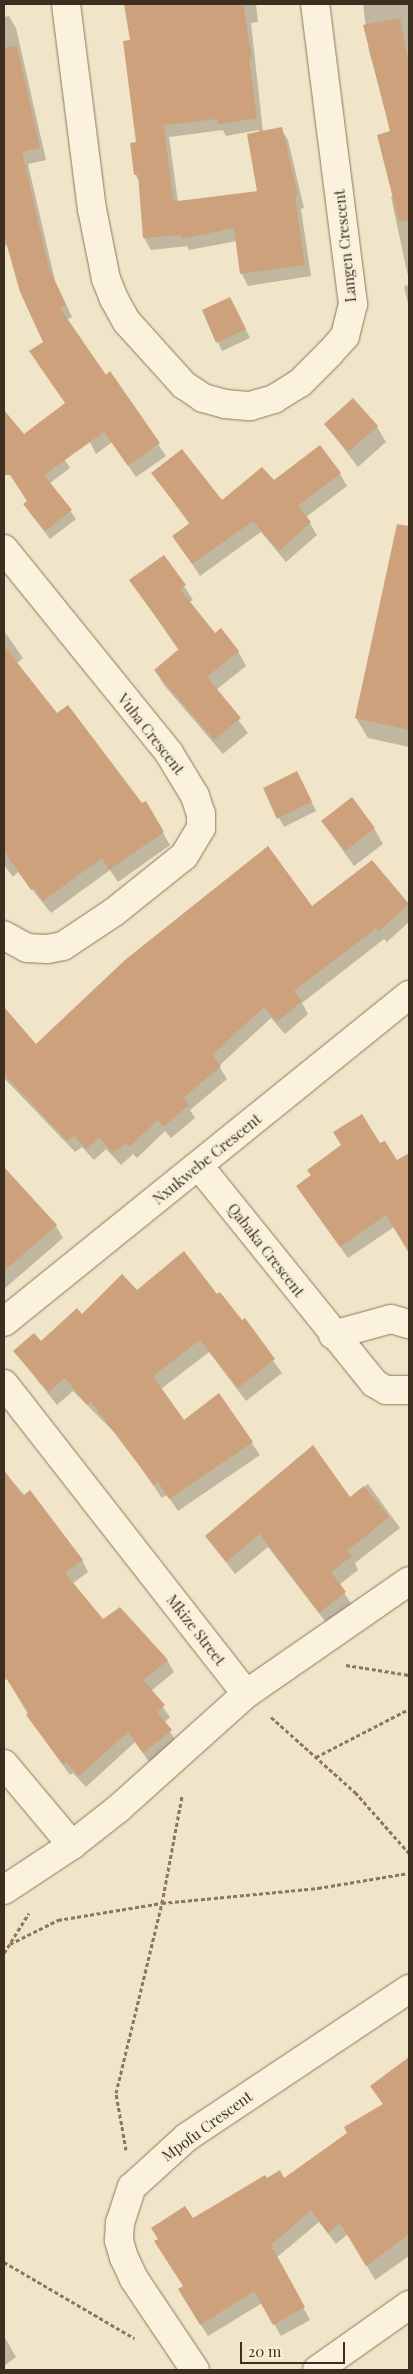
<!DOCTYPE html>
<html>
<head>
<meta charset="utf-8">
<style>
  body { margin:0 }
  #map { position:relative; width:413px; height:2374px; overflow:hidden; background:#f0e5c8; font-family:"Playfair Display",serif }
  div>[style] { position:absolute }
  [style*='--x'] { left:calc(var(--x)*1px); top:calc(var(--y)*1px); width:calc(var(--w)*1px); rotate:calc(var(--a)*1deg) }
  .shadow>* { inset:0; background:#0003 }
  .building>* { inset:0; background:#cea17d }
  .path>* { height:3px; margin-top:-1.5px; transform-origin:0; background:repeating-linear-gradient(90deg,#8c775c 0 4px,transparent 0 6.5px) }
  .roads { filter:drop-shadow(0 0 1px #8c775c) drop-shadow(0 0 1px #8c775c) }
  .minor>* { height:28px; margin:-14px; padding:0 14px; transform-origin:14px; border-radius:14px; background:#faf2dc }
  span { translate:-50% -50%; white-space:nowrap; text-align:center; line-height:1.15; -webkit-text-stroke:5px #f7efd8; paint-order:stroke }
  .street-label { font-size:15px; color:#3c2f20 }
  .frame { position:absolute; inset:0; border:5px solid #3c2f20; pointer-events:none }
  .scale { position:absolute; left:240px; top:2342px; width:105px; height:22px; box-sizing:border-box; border:2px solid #3c2f20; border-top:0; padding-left:6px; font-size:15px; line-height:18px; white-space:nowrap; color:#3c2f20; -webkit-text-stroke:4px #f7efd8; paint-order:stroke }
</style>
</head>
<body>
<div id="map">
  <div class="shadow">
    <i style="clip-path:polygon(evenodd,125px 4px,256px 4px,258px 22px,251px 23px,263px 132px,281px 129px,288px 140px,304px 208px,301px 209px,311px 276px,248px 286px,242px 274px,237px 241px,189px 250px,187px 246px,151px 250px,144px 238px,140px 183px,135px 174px,138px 143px,132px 41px,125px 4px,223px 130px,226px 136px,259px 130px,258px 192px,178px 202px,169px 137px,223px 130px)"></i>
    <i style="clip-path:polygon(363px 4px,409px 4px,409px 281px,391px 197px,394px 196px,392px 132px,369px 51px)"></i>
    <i style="clip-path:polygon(9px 16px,16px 28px,46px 160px,28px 164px,55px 281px,72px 317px,66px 320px,105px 376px,110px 373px,166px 456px,136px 477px,112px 442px,96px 454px,90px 442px,21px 292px,8px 247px,4px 244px,4px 17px)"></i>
    <i style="clip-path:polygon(409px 285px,409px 308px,404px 286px)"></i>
    <i style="clip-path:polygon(235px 307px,250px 338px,222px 351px,203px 311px)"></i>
    <i style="clip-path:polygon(4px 412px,24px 436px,41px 423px,70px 468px,50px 483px,76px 519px,50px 539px,30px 513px,25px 504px,28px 501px,4px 465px)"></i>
    <i style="clip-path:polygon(325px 424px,377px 427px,386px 442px,358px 467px)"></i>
    <i style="clip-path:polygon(153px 473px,222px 502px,340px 474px,347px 486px,306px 517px,317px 535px,286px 562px,261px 532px,200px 576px,174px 536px,190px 525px)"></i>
    <i style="clip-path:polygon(395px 538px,409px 541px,409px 747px,368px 738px,356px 718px)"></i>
    <i style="clip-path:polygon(131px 580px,184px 586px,193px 600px,189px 602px,215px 635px,238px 651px,246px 666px,216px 690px,248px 733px,223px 754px,164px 685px,155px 670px,179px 651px)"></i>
    <i style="clip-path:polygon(4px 631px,23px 658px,16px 664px,57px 715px,142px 805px,145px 803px,170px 845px,118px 882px,110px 870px,51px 913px,18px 872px,13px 877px,4px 865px)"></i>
    <i style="clip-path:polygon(302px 781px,316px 811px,284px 827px,279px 818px)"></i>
    <i style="clip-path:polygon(322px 821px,374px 828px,383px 844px,354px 866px)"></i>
    <i style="clip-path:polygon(408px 904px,409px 922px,387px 942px,384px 939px,302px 1003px,308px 1014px,285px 1034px,271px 1018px,219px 1066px,227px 1079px,190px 1110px,195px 1118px,171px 1138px,165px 1131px,137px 1158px,133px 1154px,121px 1165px,106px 1149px,94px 1160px,82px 1147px,75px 1152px,4px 1078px,4px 1008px,36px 1046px,312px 908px)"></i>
    <i style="clip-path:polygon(379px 1145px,397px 1162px,409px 1154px,409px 1252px,394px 1227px,348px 1258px,298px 1187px)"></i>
    <i style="clip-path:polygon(4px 1169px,56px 1226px,63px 1238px,4px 1289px)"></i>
    <i style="clip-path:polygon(137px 1291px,217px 1296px,241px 1322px,244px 1320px,282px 1373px,246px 1401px,209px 1352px,161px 1389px,184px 1422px,218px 1395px,260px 1455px,178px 1511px,167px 1495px,162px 1498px,119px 1437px,73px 1391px,57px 1405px,14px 1351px,41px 1343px,82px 1316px)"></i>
    <i style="clip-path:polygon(4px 1472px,82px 1560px,88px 1572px,72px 1584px,103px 1621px,167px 1660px,174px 1672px,151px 1691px,170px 1717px,164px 1723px,177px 1742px,150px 1763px,135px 1742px,86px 1787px,73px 1773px,70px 1775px,35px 1726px,7px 1679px,4px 1681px)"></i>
    <i style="clip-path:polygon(368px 1484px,400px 1528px,355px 1563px,358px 1570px,339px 1585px,352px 1605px,328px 1625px,268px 1547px,235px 1574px,206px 1536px,350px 1499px)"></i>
    <i style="clip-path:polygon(401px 2064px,409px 2074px,409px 2256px,375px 2280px,348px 2234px,336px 2244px,319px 2222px,276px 2258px,310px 2320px,281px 2336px,262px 2303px,208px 2336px,186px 2301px,184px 2287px,192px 2220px,266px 2180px,284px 2180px,348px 2133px,384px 2105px,372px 2086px)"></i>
    <i style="clip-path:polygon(4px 2336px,16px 2357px,4px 2366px)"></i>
  </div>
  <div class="building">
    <i style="clip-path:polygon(124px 4px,243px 4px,252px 57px,249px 58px,257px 118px,218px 124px,217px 119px,164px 125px,173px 199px,178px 201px,257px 191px,247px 134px,282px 127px,298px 196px,295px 197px,305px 265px,240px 274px,234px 228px,181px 239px,181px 235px,143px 238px,138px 174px,134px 175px,130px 143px,136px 142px,123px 41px,130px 40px)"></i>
    <i style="clip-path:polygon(400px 18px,409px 64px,409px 220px,399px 222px,377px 135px,390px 131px,363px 25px)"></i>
    <i style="clip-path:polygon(17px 46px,40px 148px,22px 152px,49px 268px,66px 305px,60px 308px,106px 375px,110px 371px,160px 443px,128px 466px,104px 432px,44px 475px,72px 510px,45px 531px,23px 504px,27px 501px,10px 475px,4px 475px,4px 410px,24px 434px,65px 403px,29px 351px,43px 342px,20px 292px,4px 235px,4px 48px)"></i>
    <i style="clip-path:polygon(230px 297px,246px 329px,216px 343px,202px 310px)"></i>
    <i style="clip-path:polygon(353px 398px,378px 426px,348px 452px,324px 424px)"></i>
    <i style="clip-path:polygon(320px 445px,341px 473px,298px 506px,311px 522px,279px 551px,253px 521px,192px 564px,172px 536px,190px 523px,151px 473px,182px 449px,222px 500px,262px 467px,274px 480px)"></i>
    <i style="clip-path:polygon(397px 524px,409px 526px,409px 730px,355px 718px)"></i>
    <i style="clip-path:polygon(164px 555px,186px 585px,180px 589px,215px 633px,221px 628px,239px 651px,207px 677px,241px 718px,214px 740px,154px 670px,179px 649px,129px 580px)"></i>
    <i style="clip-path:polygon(4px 646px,57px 713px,68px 705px,142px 803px,146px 801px,164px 832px,109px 870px,102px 858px,43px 901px,34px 888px,31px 890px,4px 851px)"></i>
    <i style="clip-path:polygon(297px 771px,312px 802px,277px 819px,263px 788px)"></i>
    <i style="clip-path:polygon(352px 797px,375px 828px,345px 851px,321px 821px)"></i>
    <i style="clip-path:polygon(268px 846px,312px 906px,372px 860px,409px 904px,379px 931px,376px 928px,294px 991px,302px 1001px,277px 1022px,264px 1007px,212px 1055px,221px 1066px,183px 1098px,189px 1105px,163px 1127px,158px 1120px,129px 1147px,126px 1143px,113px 1153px,99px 1137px,87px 1149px,74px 1136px,67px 1141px,4px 1074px,4px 1007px,36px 1044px,125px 960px)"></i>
    <i style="clip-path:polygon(362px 1114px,380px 1143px,385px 1141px,397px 1160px,409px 1153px,409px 1253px,386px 1215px,340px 1247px,296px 1186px,311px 1175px,307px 1170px,341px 1145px,333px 1132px)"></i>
    <i style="clip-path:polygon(4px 1167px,57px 1225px,4px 1271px)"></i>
    <i style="clip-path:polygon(184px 1251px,217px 1294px,220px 1292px,242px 1320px,245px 1318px,275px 1359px,238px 1388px,200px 1340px,153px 1376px,184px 1420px,219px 1393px,253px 1442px,169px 1499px,158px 1482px,154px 1485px,91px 1402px,87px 1405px,65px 1378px,49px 1392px,13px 1351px,34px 1333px,41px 1341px,77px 1308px,82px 1314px,122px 1274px,137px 1290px)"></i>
    <i style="clip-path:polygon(313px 1445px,350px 1497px,364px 1486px,389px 1517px,347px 1551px,352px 1556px,331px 1572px,346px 1592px,319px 1613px,260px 1534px,226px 1562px,205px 1536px)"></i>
    <i style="clip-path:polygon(4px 1470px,23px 1496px,30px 1490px,83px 1560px,65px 1573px,103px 1619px,120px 1607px,168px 1660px,143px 1680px,165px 1705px,157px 1712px,172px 1730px,143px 1753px,128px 1732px,79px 1776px,66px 1762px,63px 1765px,26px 1715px,29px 1713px,4px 1675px)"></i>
    <i style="clip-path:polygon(409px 2057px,409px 2234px,366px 2266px,340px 2223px,328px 2233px,311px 2210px,271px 2245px,305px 2307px,273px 2325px,254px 2291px,200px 2325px,178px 2289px,183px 2286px,154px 2241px,158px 2239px,151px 2228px,185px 2206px,193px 2218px,265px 2175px,267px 2178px,280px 2170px,284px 2178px,347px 2133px,344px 2127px,383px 2104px,370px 2086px)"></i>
  </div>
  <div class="path">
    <i style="--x:346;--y:1665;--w:64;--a:9"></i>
    <i style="--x:271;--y:1717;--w:113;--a:41.8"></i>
    <i style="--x:355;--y:1792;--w:81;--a:48.5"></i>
    <i style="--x:316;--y:1757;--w:105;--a:-27.3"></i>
    <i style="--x:10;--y:1944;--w:54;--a:-26.6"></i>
    <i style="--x:58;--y:1920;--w:105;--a:-9.3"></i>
    <i style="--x:162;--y:1903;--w:157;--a:-5.5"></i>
    <i style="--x:318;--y:1888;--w:92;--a:-9.4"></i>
    <i style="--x:4;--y:1953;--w:47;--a:-58"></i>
    <i style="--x:126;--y:2150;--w:58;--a:-100"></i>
    <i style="--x:116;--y:2093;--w:195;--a:-76.4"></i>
    <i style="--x:162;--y:1903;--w:109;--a:-79.4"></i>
    <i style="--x:4;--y:2262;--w:151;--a:30.3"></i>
  </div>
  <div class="roads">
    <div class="minor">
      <i style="--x:66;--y:4;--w:207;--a:82.8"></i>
      <i style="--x:92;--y:209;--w:71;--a:78.7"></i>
      <i style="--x:106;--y:279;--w:22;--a:68"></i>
      <i style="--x:114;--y:299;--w:26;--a:61"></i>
      <i style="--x:127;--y:322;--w:85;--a:47.9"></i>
      <i style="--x:184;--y:385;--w:23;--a:34"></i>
      <i style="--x:203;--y:398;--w:23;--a:15"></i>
      <i style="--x:225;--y:404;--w:25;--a:5"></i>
      <i style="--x:250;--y:406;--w:25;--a:-16"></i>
      <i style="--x:274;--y:399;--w:31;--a:-32"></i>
      <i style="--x:300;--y:383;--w:41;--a:-45"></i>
      <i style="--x:329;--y:354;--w:24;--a:-48"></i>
      <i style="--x:345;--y:336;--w:33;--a:-76"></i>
      <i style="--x:353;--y:304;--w:302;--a:-97.2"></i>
      <i style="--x:4;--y:549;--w:262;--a:51"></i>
      <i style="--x:169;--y:753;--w:50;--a:58.8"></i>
      <i style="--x:195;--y:796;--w:19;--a:72"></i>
      <i style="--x:201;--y:814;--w:14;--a:90"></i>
      <i style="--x:201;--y:828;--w:33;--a:121"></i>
      <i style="--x:184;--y:856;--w:90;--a:141.3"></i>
      <i style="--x:114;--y:912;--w:61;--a:146.3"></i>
      <i style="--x:63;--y:946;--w:16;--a:169"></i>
      <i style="--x:47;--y:949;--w:20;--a:-177"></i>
      <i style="--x:27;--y:948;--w:26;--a:-151"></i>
      <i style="--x:199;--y:1166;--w:279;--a:51.1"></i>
      <i style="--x:374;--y:1383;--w:14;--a:30"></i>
      <i style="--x:386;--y:1390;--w:23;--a:0"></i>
      <i style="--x:4;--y:1322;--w:521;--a:-38.92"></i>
      <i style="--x:333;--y:1335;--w:60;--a:-15.4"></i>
      <i style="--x:391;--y:1319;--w:19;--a:16"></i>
      <i style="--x:4;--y:1384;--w:393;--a:52"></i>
      <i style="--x:4;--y:1764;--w:106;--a:50"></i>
      <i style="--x:4;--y:1890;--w:82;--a:-33.5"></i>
      <i style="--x:72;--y:1845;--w:60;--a:-38.2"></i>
      <i style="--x:119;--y:1808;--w:171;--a:-41.9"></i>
      <i style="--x:246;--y:1694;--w:198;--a:-34.7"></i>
      <i style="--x:195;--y:2370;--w:110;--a:-123.8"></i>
      <i style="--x:134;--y:2279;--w:23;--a:-115"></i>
      <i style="--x:124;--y:2258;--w:19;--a:-106"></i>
      <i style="--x:119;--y:2240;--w:17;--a:-87"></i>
      <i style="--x:120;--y:2223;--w:38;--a:-72"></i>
      <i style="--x:132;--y:2187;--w:74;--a:-42.3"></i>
      <i style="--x:187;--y:2137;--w:267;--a:-33.7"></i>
      <i style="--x:317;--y:2370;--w:113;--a:-35.2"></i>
    </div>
  </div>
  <div class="street-label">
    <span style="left:345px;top:246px;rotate:-96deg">Langen Crescent</span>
    <span style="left:151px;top:734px;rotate:52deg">Vuba Crescent</span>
    <span style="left:207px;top:1159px;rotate:-39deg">Nxukwebe Crescent</span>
    <span style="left:266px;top:1250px;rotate:52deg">Qabaka Crescent</span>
    <span style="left:196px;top:1630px;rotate:52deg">Mkize Street</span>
    <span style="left:207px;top:2126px;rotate:-36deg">Mpofu Crescent</span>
  </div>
  <div class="frame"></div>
  <div class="scale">20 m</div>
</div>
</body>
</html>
